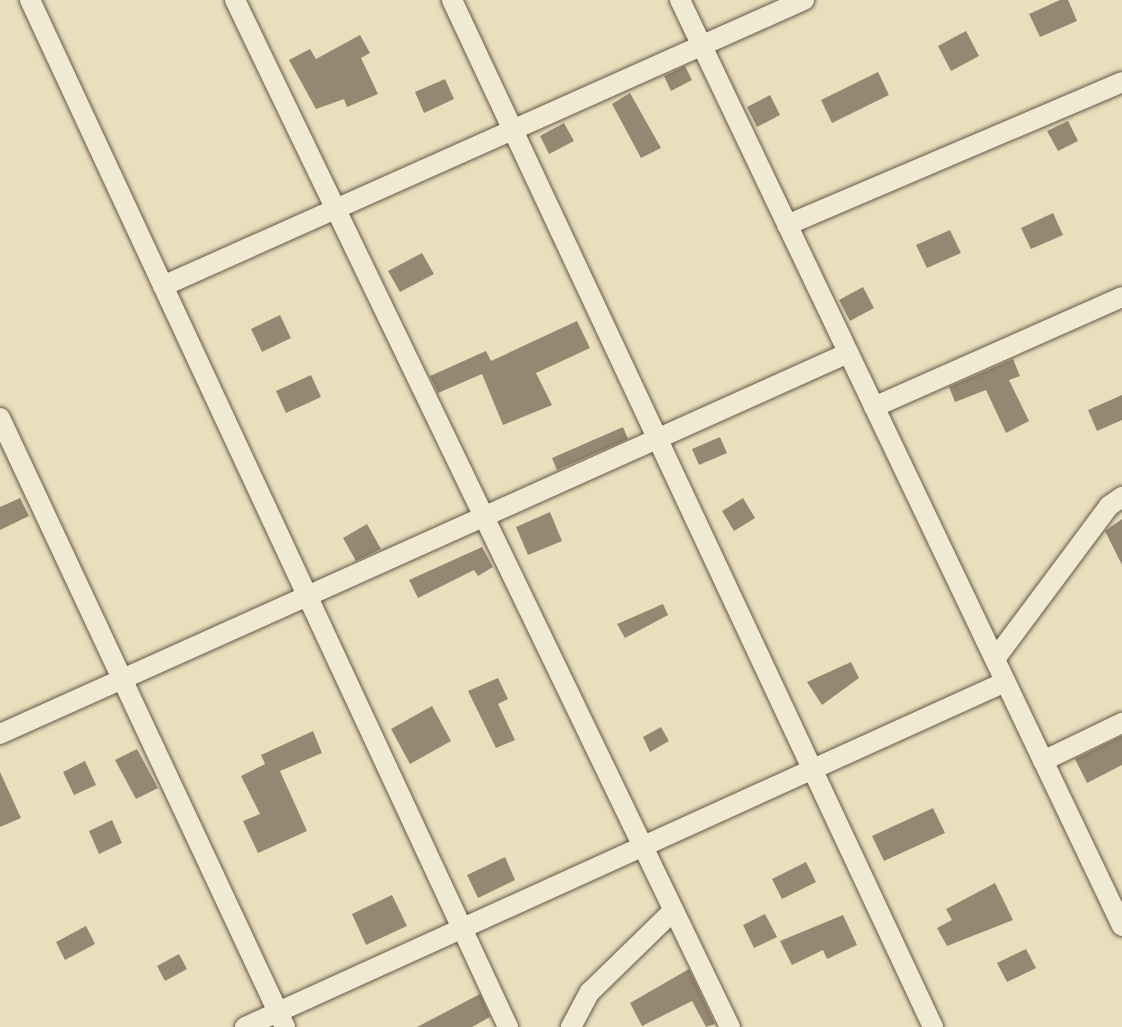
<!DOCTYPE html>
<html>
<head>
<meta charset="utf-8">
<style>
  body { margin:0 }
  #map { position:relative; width:1122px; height:1027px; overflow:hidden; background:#e9dfbc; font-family:"EB Garamond",serif }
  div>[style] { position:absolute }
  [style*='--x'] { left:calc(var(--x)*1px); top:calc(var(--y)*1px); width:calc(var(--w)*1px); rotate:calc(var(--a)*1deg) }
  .building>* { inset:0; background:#958872 }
  .roads { filter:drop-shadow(0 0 2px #665648) drop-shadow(0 0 2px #665648) }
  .street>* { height:20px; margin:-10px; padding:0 10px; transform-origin:10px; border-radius:10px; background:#f1ead3 }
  span { translate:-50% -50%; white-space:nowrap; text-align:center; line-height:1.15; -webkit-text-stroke:5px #f1ead3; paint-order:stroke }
</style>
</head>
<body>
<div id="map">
  <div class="building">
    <i style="clip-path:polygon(1060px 0,1068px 0,1077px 21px,1040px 37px,1029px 14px)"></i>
    <i style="clip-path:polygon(966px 31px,979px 56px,951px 71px,938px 46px)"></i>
    <i style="clip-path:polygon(360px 35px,370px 53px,361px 58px,378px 94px,347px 107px,344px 99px,316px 109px,289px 60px,310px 49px,316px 59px)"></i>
    <i style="clip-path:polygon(685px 66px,692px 80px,671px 91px,664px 76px)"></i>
    <i style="clip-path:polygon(878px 72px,889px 95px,832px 123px,821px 100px)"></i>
    <i style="clip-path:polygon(445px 79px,454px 99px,424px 113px,415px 92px)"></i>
    <i style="clip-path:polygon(630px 93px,661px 148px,641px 158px,612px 104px)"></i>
    <i style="clip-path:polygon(770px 95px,780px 115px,757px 127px,747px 107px)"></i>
    <i style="clip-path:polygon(1068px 121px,1078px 141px,1058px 151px,1047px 131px)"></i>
    <i style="clip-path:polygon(564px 123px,574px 141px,549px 154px,540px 136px)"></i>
    <i style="clip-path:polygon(1053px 213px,1063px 235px,1031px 249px,1021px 228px)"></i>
    <i style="clip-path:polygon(950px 230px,961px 253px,927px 268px,916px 245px)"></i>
    <i style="clip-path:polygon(422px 253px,434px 274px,400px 292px,388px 271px)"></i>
    <i style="clip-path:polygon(863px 287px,874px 308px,850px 321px,839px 300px)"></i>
    <i style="clip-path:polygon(280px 315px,291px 338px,262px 352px,251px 329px)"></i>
    <i style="clip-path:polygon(577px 321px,590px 348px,536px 373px,552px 405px,503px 425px,482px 374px,438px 393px,430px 376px,486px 351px,491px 361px)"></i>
    <i style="clip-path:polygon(1013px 359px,1020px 376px,1009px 380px,1029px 421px,1006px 433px,986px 390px,955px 402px,949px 387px)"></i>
    <i style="clip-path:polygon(311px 375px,321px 397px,286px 413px,276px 391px)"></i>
    <i style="clip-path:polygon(1122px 395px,1122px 420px,1097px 431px,1088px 410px)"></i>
    <i style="clip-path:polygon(623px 427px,628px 439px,557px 470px,552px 458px)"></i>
    <i style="clip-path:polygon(720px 437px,727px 453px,699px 465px,692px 449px)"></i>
    <i style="clip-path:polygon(20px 498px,29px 516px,0 530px,0 507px)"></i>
    <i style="clip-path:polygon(743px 498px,755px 518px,734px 531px,722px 511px)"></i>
    <i style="clip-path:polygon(550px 512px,562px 541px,528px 555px,516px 527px)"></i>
    <i style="clip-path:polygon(1122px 519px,1122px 565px,1105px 531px)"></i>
    <i style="clip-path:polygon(367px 524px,381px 549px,356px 561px,343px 538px)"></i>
    <i style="clip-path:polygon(482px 547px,493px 567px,478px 576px,474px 570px,418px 598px,409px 580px)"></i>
    <i style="clip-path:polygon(663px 604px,668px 615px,625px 638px,617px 624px)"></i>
    <i style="clip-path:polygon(851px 662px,859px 678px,822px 705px,807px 682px)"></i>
    <i style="clip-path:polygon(498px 678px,508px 699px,498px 704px,515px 740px,496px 748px,468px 691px)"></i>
    <i style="clip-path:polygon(432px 706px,451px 741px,410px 764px,391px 729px)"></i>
    <i style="clip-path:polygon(661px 727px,669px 741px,650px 752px,643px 737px)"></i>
    <i style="clip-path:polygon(313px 731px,322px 753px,280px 771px,307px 831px,258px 853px,243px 821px,260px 814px,241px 776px,265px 764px,261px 755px)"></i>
    <i style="clip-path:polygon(1122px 736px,1122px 765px,1087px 783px,1075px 759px)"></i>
    <i style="clip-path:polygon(137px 749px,158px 788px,136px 799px,115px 760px)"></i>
    <i style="clip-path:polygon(85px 761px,96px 785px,74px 795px,63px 772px)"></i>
    <i style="clip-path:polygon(0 772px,21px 818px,0 827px)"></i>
    <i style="clip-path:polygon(933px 808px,945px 833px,884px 861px,872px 836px)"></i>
    <i style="clip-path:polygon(112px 820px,122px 843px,99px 854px,89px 831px)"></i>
    <i style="clip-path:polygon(505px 857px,515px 880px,478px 898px,467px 875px)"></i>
    <i style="clip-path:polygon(806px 862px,816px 882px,782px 899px,772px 879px)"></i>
    <i style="clip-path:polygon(995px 883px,1013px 920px,947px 946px,937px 928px,952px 920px,946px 909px)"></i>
    <i style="clip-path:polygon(392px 895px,407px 926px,366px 945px,352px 914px)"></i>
    <i style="clip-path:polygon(765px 914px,777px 937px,754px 948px,743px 925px)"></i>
    <i style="clip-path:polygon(843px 915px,857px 945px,827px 959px,823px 950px,792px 965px,780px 941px)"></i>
    <i style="clip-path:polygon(86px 926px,95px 944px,65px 960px,56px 942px)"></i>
    <i style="clip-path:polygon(1026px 949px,1036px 968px,1007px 982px,997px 963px)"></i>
    <i style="clip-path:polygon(179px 954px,187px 969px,165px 981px,157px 966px)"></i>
    <i style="clip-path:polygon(689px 969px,715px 1024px,706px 1027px,692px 1001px,642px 1026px,630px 1003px)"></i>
    <i style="clip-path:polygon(480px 994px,490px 1017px,472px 1027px,417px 1027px)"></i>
  </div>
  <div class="roads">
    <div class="street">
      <i style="--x:30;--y:0;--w:1133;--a:65.04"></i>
      <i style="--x:235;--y:0;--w:1140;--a:64.27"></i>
      <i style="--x:452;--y:0;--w:1134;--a:64.9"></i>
      <i style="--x:680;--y:0;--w:1026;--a:64.48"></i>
      <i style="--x:787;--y:225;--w:364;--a:-23.1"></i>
      <i style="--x:163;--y:286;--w:702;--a:-24.05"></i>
      <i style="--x:874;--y:407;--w:271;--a:-23.9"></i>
      <i style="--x:0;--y:418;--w:672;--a:64.92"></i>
      <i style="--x:995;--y:659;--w:191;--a:-53.3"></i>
      <i style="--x:1109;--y:506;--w:16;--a:-35"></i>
      <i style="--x:0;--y:734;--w:930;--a:-24.19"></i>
      <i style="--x:1043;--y:761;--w:88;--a:-25.7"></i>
      <i style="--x:245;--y:1027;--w:835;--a:-24.42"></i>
      <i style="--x:571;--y:1027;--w:40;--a:-62"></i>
      <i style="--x:590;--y:992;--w:116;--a:-44.3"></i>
    </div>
  </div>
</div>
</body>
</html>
